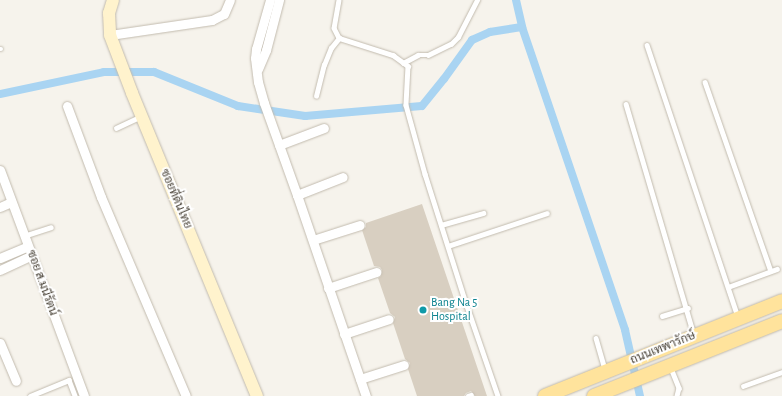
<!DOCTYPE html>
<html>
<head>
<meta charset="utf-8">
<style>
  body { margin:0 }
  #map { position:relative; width:782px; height:396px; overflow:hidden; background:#f6f3ec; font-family:"Alegreya Sans",Sarabun,sans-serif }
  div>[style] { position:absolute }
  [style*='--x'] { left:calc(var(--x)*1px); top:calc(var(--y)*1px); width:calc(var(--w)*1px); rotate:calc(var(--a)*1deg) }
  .canal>* { height:8px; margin:-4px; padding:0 4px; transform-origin:4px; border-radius:4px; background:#a9d4f2 }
  .building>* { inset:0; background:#d8cfc1 }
  .roads { filter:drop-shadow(0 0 1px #c2bbae) drop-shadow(0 0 1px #c2bbae) }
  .lane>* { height:4.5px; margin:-2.25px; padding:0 2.25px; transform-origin:2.25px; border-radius:2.25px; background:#fff }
  .street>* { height:9px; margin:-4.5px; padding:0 4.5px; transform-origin:4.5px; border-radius:4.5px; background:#fff }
  .secondary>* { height:12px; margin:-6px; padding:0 6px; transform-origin:6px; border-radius:6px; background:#fff3cd }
  .primary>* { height:14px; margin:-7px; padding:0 7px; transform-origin:7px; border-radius:7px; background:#ffe39c }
  .dots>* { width:11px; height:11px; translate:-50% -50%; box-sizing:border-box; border:2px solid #fff; border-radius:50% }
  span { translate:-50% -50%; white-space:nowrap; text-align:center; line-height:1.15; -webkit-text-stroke:4px #fff; paint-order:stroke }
  .street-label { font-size:12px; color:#4b4439 }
  .culture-label { font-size:12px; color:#0d838f }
  .left { translate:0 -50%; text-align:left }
</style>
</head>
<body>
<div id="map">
  <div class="canal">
    <i style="--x:516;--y:0;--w:28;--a:77"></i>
    <i style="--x:522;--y:27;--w:320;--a:71.2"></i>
    <i style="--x:625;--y:330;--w:68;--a:77.2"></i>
    <i style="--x:0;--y:94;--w:106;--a:-11.9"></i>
    <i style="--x:104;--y:72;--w:50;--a:0"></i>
    <i style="--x:154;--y:72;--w:91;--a:22"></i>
    <i style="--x:238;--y:106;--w:68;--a:8.5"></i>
    <i style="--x:305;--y:116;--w:117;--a:-4.9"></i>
    <i style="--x:422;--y:106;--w:35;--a:-51"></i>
    <i style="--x:444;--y:79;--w:48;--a:-54.3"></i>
    <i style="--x:472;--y:40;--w:20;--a:-24"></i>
    <i style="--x:490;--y:32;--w:32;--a:-9"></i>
  </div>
  <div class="building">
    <i style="clip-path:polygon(422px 204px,487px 396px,475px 396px,471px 391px,466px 393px,464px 396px,417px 396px,408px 369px,410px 363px,405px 359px,393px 323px,395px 317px,390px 313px,378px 278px,381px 276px,382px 270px,380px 267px,374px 266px,362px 230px,366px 227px,366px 223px)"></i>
  </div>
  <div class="roads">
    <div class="lane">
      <i style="--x:339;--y:0;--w:28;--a:100"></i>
      <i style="--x:334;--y:28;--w:11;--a:63"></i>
      <i style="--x:339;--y:38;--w:57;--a:17.5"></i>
      <i style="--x:393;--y:55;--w:19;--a:36"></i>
      <i style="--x:408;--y:66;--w:39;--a:93"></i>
      <i style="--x:406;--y:105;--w:72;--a:74.6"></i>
      <i style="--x:425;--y:174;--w:135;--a:72.4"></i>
      <i style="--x:466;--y:303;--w:98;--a:71"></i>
      <i style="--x:647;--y:45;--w:287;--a:71.5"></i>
      <i style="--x:0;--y:49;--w:1;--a:0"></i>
      <i style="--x:403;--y:63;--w:17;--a:-28"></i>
      <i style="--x:418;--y:55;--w:10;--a:0"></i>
      <i style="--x:428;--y:55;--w:25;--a:-26"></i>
      <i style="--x:451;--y:44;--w:10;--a:-45"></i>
      <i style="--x:458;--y:37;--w:42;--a:-62.8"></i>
      <i style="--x:705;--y:82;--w:200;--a:70.8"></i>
      <i style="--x:316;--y:96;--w:32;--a:-76"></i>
      <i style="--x:324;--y:65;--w:18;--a:-68"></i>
      <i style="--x:331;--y:48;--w:13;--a:-51"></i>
      <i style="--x:626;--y:104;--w:241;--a:73.6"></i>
      <i style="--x:116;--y:128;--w:26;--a:-25"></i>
      <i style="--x:441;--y:225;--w:44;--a:-15.9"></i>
      <i style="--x:24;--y:236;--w:28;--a:-18"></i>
      <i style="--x:448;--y:246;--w:104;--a:-18.4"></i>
      <i style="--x:728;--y:287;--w:52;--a:-20.2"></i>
      <i style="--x:662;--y:316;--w:27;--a:-17"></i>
      <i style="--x:596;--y:338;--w:33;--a:74"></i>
      <i style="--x:671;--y:368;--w:22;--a:68"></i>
      <i style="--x:679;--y:388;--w:8;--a:104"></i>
      <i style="--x:743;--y:386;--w:41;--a:-19.7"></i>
      <i style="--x:30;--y:396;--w:42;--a:-22.3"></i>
      <i style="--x:69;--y:380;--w:17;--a:69"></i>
      <i style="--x:468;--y:396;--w:3;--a:-18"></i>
    </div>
    <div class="street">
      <i style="--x:270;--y:0;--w:51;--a:105.9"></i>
      <i style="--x:256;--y:49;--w:9;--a:96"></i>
      <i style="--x:255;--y:58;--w:24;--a:83"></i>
      <i style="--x:258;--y:82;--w:22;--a:74"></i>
      <i style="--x:264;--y:103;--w:98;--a:70.3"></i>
      <i style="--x:297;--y:195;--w:213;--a:71.1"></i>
      <i style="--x:110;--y:35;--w:103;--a:-8.4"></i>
      <i style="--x:212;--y:20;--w:13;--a:-27"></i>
      <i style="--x:224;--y:14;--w:15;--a:-67"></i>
      <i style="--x:258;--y:69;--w:21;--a:-67"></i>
      <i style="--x:266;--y:50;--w:52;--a:-75.4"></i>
      <i style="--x:67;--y:106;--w:97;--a:69.5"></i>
      <i style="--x:101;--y:197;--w:216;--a:66.9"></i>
      <i style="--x:279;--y:145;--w:48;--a:-20.7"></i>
      <i style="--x:0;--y:170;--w:241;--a:69.6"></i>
      <i style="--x:297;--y:195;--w:49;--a:-21.4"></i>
      <i style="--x:0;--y:207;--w:12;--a:-24"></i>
      <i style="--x:313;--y:240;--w:49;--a:-17.7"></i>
      <i style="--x:0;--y:258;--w:30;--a:-23"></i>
      <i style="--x:0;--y:270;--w:35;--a:-25"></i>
      <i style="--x:328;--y:288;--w:51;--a:-18.4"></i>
      <i style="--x:344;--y:334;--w:47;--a:-18.4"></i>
      <i style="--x:0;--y:343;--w:41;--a:67.2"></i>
      <i style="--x:360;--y:379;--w:46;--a:-17.7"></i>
    </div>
    <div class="secondary">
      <i style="--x:113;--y:0;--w:14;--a:107"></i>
      <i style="--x:109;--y:13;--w:22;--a:87"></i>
      <i style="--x:110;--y:35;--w:62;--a:69.2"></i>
      <i style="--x:132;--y:93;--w:328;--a:67.6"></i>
    </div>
    <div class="primary">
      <i style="--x:545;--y:396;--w:255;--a:-21.8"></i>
      <i style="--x:594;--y:396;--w:202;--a:-21.7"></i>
    </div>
  </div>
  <div class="dots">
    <i style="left:423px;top:310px;background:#0f9aa8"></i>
  </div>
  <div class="street-label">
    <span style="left:176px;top:199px;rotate:67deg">ซอยที่ดินไทย</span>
    <span style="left:42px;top:283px;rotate:70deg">ซอย ส.มนีรัตน์</span>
    <span style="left:663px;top:348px;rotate:-22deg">ถนนเทพารักษ์</span>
  </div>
  <div class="culture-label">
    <span class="left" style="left:431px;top:310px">Bang Na 5<br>Hospital</span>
  </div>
</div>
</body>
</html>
